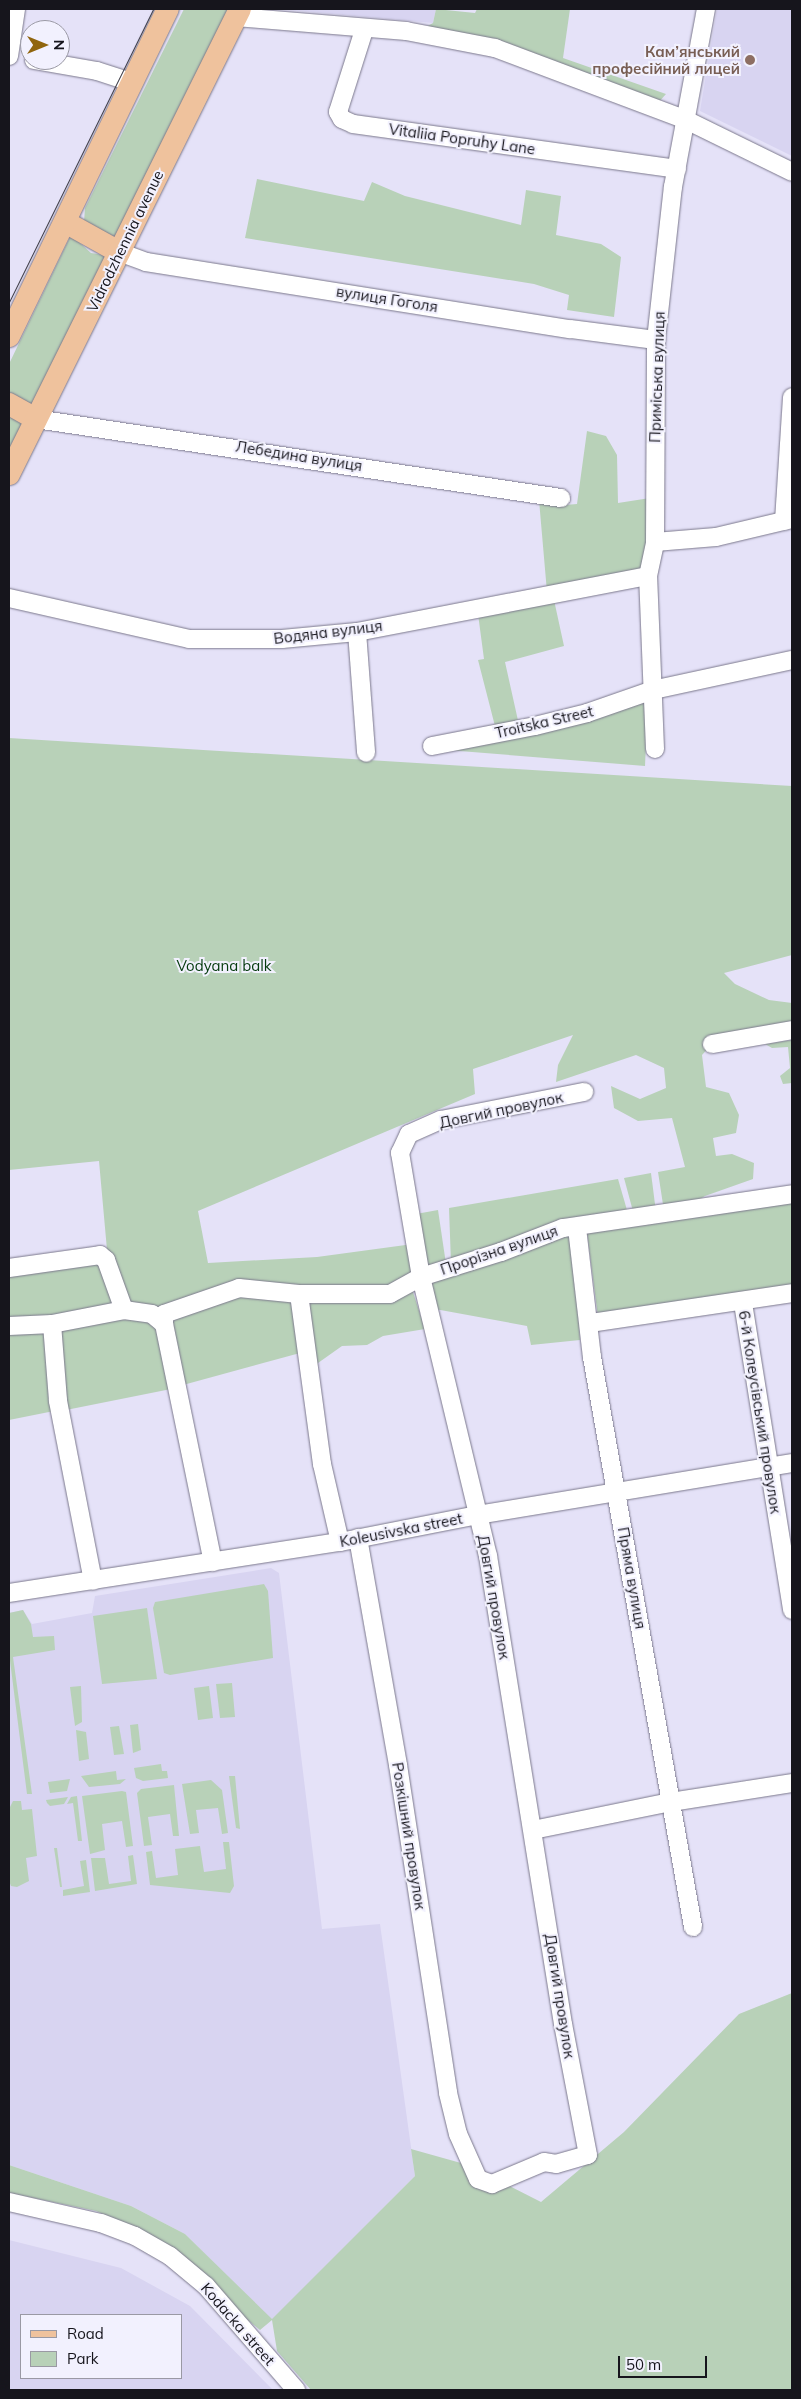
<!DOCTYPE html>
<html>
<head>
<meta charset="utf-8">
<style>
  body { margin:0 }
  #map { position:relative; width:801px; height:2399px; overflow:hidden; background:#e5e2f8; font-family:Mulish,sans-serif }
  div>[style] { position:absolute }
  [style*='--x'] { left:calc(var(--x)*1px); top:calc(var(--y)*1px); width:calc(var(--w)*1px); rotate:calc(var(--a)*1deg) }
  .built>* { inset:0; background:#d8d4f1 }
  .green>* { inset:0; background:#b8d1b8 }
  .roads { filter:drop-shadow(0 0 1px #7b788c) drop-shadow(0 0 1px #7b788c) }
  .minor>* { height:18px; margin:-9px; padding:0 9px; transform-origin:9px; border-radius:9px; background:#fff }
  .major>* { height:22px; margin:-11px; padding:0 11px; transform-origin:11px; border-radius:11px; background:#efc29d }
  .tram>* { height:1px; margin:-0.5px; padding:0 0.5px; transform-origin:0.5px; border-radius:0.5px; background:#403f49 }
  .dots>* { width:14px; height:14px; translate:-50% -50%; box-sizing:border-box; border:2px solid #f2f1fe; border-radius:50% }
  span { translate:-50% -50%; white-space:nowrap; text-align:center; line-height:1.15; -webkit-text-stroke:4px #f2f1fe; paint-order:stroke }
  .education-label { font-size:15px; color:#785e54; font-weight:700 }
  .right { translate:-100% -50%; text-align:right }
  .street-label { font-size:15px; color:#16151c }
  .park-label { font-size:15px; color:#053b0e }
  .frame { position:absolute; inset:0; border:10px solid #16151c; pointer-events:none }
  .legend { position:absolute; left:20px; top:2314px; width:162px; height:65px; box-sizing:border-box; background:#f2f1fe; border:1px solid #9a99a4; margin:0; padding:6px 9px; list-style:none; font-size:15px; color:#16151c }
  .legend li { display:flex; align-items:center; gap:10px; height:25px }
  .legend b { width:25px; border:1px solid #9a99a4 }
  .north { position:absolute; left:20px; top:20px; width:50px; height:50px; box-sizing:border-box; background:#f2f1fe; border:1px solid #9a99a4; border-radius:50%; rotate:90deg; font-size:14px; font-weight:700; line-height:20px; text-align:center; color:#16151c }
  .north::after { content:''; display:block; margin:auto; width:18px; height:22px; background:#90650e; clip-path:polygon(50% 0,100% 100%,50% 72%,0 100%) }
  .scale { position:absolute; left:618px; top:2356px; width:89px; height:22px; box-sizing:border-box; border:2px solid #16151c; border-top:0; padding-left:6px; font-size:15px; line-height:18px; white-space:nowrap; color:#16151c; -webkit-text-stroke:4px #f2f1fe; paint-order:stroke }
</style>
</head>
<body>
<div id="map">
  <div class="built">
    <i style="clip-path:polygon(277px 9px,436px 9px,433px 23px)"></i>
    <i style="clip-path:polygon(717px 9px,792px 9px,792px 156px,700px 111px)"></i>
    <i style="clip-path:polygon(271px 1568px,279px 1573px,322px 1929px,380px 1924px,415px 2176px,272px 2320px,185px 2234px,131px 2206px,9px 2165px,9px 1613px,23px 1610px,32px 1624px,92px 1613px,95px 1596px)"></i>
    <i style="clip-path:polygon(evenodd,9px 2240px,121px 2268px,190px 2306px,273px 2390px,9px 2390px,9px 2240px,181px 2315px,181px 2378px,21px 2378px,21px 2315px,181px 2315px)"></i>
  </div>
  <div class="green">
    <i style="clip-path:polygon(184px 9px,230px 9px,116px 236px,105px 236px,84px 222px,85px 208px)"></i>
    <i style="clip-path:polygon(436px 9px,475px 13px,477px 9px,570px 9px,563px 58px,666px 94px,658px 103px,420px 30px,433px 23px)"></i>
    <i style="clip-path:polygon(257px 179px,364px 201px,372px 182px,405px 196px,521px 225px,526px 190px,561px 196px,556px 235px,601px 244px,621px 257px,614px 317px,567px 310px,569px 295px,534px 284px,245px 238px)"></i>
    <i style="clip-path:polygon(71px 235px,91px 253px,110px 256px,34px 405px,9px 399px,9px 364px)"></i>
    <i style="clip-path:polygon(9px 408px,25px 416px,9px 462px)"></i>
    <i style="clip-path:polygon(587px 431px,606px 436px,617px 455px,618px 503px,650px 498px,644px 574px,547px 592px,539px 500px,565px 505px,577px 504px)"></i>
    <i style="clip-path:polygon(554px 600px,564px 646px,505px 662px,519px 725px,496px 730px,478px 660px,484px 659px,478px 614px)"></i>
    <i style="clip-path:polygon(648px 697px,645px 766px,447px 750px)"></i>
    <i style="clip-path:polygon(9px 738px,792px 786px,792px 955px,724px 973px,735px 984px,769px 1000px,792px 1003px,792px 1030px,712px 1044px,702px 1055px,706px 1087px,729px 1093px,739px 1115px,736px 1133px,713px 1138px,716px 1156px,732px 1154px,754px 1163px,753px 1179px,705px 1196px,688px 1206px,664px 1211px,658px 1172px,685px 1167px,672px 1118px,638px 1121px,614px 1108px,611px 1086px,640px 1099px,666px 1088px,664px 1068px,636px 1055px,556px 1082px,558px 1065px,573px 1035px,473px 1069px,475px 1094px,198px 1211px,208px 1263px,317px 1257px,413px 1244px,417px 1275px,390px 1290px,238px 1282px,160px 1312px,128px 1306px,107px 1250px,99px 1161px,9px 1170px)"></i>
    <i style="clip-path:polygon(792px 1040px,792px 1083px,783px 1084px,780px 1076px,790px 1068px,788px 1047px,772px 1048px,765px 1044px)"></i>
    <i style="clip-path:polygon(651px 1173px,656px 1212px,634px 1215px,624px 1178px)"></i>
    <i style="clip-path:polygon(618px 1179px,629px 1217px,451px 1263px,449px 1208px)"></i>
    <i style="clip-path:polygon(792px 1197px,792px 1287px,598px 1317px,587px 1233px)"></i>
    <i style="clip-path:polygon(438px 1210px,446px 1264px,423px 1268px,416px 1214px)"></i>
    <i style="clip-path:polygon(574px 1232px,580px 1340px,531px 1345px,527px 1326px,435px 1309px,426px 1279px)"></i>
    <i style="clip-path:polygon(102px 1261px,119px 1308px,9px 1321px,9px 1274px)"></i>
    <i style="clip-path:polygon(411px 1286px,425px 1329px,383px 1336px,367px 1345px,342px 1346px,318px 1363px,316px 1369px,303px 1297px)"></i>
    <i style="clip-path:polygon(242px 1292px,293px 1300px,300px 1353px,183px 1385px,169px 1317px)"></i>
    <i style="clip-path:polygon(135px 1317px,161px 1327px,171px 1389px,66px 1410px,57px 1328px)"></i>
    <i style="clip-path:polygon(9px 1331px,48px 1331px,54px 1411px,9px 1420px)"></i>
    <i style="clip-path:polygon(264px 1584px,268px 1591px,273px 1658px,170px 1675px,164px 1673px,153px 1608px,155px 1602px)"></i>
    <i style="clip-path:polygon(147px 1608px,157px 1679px,102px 1684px,93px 1616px)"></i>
    <i style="clip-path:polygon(23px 1610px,31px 1624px,33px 1637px,54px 1636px,55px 1650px,13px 1657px,32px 1794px,27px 1794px,9px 1653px,9px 1613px)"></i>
    <i style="clip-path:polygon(232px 1683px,235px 1717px,220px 1718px,216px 1684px)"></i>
    <i style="clip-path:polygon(81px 1686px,82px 1722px,75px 1726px,70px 1687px)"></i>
    <i style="clip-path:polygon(209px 1686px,213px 1718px,198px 1720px,194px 1688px)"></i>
    <i style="clip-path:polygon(138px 1724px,141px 1750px,133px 1753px,130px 1725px)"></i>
    <i style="clip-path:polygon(119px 1726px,124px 1754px,114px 1755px,110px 1727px)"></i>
    <i style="clip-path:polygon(76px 1730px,86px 1732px,89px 1759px,79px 1761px)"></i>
    <i style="clip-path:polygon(161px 1764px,162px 1771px,167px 1771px,168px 1778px,143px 1781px,136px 1778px,134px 1768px)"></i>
    <i style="clip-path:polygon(116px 1771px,117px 1780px,126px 1779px,120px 1784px,89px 1787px,81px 1776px)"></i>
    <i style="clip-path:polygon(229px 1776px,235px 1776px,240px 1829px,236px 1828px)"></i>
    <i style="clip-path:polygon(70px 1779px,67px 1791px,50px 1793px,48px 1782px)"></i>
    <i style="clip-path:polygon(211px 1780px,222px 1790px,228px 1833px,222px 1834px,218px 1808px,196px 1810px,199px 1833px,190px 1834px,182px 1784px)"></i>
    <i style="clip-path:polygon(174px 1785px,179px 1836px,173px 1836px,170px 1814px,148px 1817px,152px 1845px,144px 1846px,137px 1793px,141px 1789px)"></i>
    <i style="clip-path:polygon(122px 1791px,126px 1792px,133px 1846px,126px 1847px,122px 1821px,102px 1824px,105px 1850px,90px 1854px,82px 1796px)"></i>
    <i style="clip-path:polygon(77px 1796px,82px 1841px,78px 1841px,73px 1803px,67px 1804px,71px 1797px)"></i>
    <i style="clip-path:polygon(68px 1797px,64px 1804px,50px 1806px,47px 1803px,46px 1800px)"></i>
    <i style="clip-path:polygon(13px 1801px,21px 1801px,22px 1810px,32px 1809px,37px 1856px,26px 1858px,29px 1881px,17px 1887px,11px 1886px,9px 1881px,9px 1809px)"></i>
    <i style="clip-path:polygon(223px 1842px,229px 1842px,234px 1886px,230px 1893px,150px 1885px,146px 1852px,152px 1851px,156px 1878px,178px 1875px,175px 1849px,200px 1846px,204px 1872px,226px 1869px)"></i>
    <i style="clip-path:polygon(54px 1848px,57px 1848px,62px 1887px,60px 1887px)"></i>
    <i style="clip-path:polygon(133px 1855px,137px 1884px,95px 1891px,91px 1858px,105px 1858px,109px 1884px,131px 1881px,128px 1856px)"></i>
    <i style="clip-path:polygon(86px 1860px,90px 1892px,63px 1896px,63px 1890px,84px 1886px,80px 1861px)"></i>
    <i style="clip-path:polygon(792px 1993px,792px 2390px,311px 2390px,277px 2351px,272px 2320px,260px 2330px,136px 2229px,96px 2211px,9px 2193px,9px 2165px,131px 2206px,185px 2234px,272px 2319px,415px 2176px,411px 2149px,468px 2165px,541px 2202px,624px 2132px,739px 2014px)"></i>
  </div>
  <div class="roads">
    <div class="minor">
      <i style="--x:236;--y:17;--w:171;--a:4.7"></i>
      <i style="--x:406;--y:31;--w:91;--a:10.8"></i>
      <i style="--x:495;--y:48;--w:202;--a:20.6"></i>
      <i style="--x:684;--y:119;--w:120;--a:26.1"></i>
      <i style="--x:364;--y:30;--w:86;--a:107.6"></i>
      <i style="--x:338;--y:112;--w:8;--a:60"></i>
      <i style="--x:342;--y:119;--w:12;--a:24"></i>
      <i style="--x:353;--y:124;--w:327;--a:7.9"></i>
      <i style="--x:9;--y:56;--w:48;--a:-81.5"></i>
      <i style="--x:34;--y:60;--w:64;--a:9.9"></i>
      <i style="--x:97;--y:71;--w:36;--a:18"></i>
      <i style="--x:119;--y:252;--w:29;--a:20"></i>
      <i style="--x:146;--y:262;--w:430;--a:9"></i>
      <i style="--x:571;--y:329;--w:86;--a:7.4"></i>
      <i style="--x:36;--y:419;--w:531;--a:8.56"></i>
      <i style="--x:784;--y:521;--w:124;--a:-86.3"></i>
      <i style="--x:655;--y:542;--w:61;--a:-4.7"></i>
      <i style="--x:716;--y:537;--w:78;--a:-13.3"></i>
      <i style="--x:9;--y:598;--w:185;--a:12.8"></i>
      <i style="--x:189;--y:639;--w:93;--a:0"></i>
      <i style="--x:282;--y:639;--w:75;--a:-5.3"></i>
      <i style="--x:357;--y:632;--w:296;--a:-10.9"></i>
      <i style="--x:357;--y:632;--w:121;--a:85.7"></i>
      <i style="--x:432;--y:746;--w:105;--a:-11"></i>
      <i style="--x:535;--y:726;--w:54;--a:-14"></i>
      <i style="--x:587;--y:713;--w:70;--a:-19.2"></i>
      <i style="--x:653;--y:690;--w:142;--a:-12.2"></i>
      <i style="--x:655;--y:749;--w:173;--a:-92.3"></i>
      <i style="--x:648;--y:576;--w:35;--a:-78"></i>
      <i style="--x:655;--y:542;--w:202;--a:-89.7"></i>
      <i style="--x:656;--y:340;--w:154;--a:-83.7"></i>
      <i style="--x:673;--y:187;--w:181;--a:-79.5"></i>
      <i style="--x:712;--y:1044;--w:81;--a:-9.9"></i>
      <i style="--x:577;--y:1228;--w:130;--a:83.4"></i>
      <i style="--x:592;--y:1357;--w:579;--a:79.95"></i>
      <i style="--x:9;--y:1268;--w:92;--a:-8.1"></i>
      <i style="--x:100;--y:1255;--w:8;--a:40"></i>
      <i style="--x:106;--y:1260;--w:53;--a:70.2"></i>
      <i style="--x:299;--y:1294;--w:172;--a:82.3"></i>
      <i style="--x:322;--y:1464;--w:80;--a:77"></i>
      <i style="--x:743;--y:1303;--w:311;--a:80.9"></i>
      <i style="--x:590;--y:1323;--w:204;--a:-8.4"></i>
      <i style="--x:52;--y:1324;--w:77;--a:85.5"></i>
      <i style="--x:58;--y:1401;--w:183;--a:79"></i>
      <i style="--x:164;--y:1324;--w:243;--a:78.4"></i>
      <i style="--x:9;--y:1326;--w:43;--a:-2.7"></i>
      <i style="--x:52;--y:1324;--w:73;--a:-11"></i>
      <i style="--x:124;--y:1310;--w:28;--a:8"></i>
      <i style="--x:152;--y:1314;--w:16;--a:40"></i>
      <i style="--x:164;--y:1324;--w:10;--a:-90"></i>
      <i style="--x:164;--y:1314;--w:79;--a:-19.1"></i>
      <i style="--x:239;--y:1288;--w:60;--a:5.7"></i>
      <i style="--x:299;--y:1294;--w:91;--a:0"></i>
      <i style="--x:390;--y:1294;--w:35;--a:-29"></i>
      <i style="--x:421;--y:1277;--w:84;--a:-17.4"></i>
      <i style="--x:501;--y:1252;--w:66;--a:-21.2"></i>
      <i style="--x:563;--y:1228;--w:232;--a:-8.4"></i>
      <i style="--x:358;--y:1538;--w:230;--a:80"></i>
      <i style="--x:398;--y:1765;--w:332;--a:81.3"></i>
      <i style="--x:448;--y:2093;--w:42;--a:76.3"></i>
      <i style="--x:458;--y:2134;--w:49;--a:66"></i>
      <i style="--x:478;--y:2179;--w:15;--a:20"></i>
      <i style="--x:492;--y:2184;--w:56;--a:-22.9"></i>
      <i style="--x:544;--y:2162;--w:12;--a:9"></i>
      <i style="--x:556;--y:2164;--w:33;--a:-16"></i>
      <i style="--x:588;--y:2155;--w:133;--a:-100.8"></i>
      <i style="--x:563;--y:2024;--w:474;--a:-99.1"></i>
      <i style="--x:488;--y:1556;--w:287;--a:-103.5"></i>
      <i style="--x:421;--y:1277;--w:126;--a:-99.6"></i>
      <i style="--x:400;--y:1153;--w:21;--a:-65"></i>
      <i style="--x:409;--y:1134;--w:35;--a:-24"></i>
      <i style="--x:441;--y:1120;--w:146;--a:-11.1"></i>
      <i style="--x:9;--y:1593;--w:335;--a:-8.8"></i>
      <i style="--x:340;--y:1542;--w:141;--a:-11.1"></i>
      <i style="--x:478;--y:1515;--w:318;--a:-9.4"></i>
      <i style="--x:533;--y:1830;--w:141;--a:-11.5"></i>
      <i style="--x:671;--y:1802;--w:122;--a:-8.9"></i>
      <i style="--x:9;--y:2202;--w:94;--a:12.9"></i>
      <i style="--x:101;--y:2223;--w:36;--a:21"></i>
      <i style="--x:135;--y:2236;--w:40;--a:29.7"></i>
      <i style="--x:170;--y:2256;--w:47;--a:39.8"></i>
      <i style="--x:206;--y:2286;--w:138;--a:49.1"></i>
    </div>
    <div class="major">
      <i style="--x:65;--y:222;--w:62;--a:29.1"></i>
      <i style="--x:9;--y:336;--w:364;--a:-64.1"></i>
      <i style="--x:9;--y:404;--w:31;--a:29"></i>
      <i style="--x:9;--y:474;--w:519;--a:-63.58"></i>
    </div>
  </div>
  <div class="tram">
    <i style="--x:9;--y:302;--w:326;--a:-63.8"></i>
  </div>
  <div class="dots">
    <i style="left:750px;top:60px;background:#8d6e63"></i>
  </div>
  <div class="education-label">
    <span class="right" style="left:740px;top:60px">Кам’янський<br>професійний лицей</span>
  </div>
  <div class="street-label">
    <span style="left:462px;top:139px;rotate:8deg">Vitaliia Popruhy Lane</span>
    <span style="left:125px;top:241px;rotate:-64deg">Vidrodzhennia avenue</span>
    <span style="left:387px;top:299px;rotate:9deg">вулиця Гоголя</span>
    <span style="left:657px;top:377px;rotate:-88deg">Приміська вулиця</span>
    <span style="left:299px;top:456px;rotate:9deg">Лебедина вулиця</span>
    <span style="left:328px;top:632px;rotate:-7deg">Водяна вулиця</span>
    <span style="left:544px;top:722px;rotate:-13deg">Troitska Street</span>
    <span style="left:501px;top:1110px;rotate:-12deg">Довгий провулок</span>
    <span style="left:499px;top:1250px;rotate:-19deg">Прорізна вулиця</span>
    <span style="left:760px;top:1412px;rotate:81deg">6-й Колеусівський провулок</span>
    <span style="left:401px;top:1530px;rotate:-11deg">Koleusivska street</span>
    <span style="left:632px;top:1578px;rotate:80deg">Пряма вулиця</span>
    <span style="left:494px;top:1597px;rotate:80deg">Довгий провулок</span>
    <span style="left:409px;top:1836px;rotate:81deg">Розкішний провулок</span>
    <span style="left:560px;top:1996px;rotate:81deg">Довгий провулок</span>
    <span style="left:238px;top:2324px;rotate:49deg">Kodacka street</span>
  </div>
  <div class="park-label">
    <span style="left:224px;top:966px">Vodyana balk</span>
  </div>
  <div class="frame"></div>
  <ul class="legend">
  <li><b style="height:6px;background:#efc29d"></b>Road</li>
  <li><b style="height:14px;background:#b8d1b8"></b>Park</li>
  </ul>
  <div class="north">N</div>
  <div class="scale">50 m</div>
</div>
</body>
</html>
